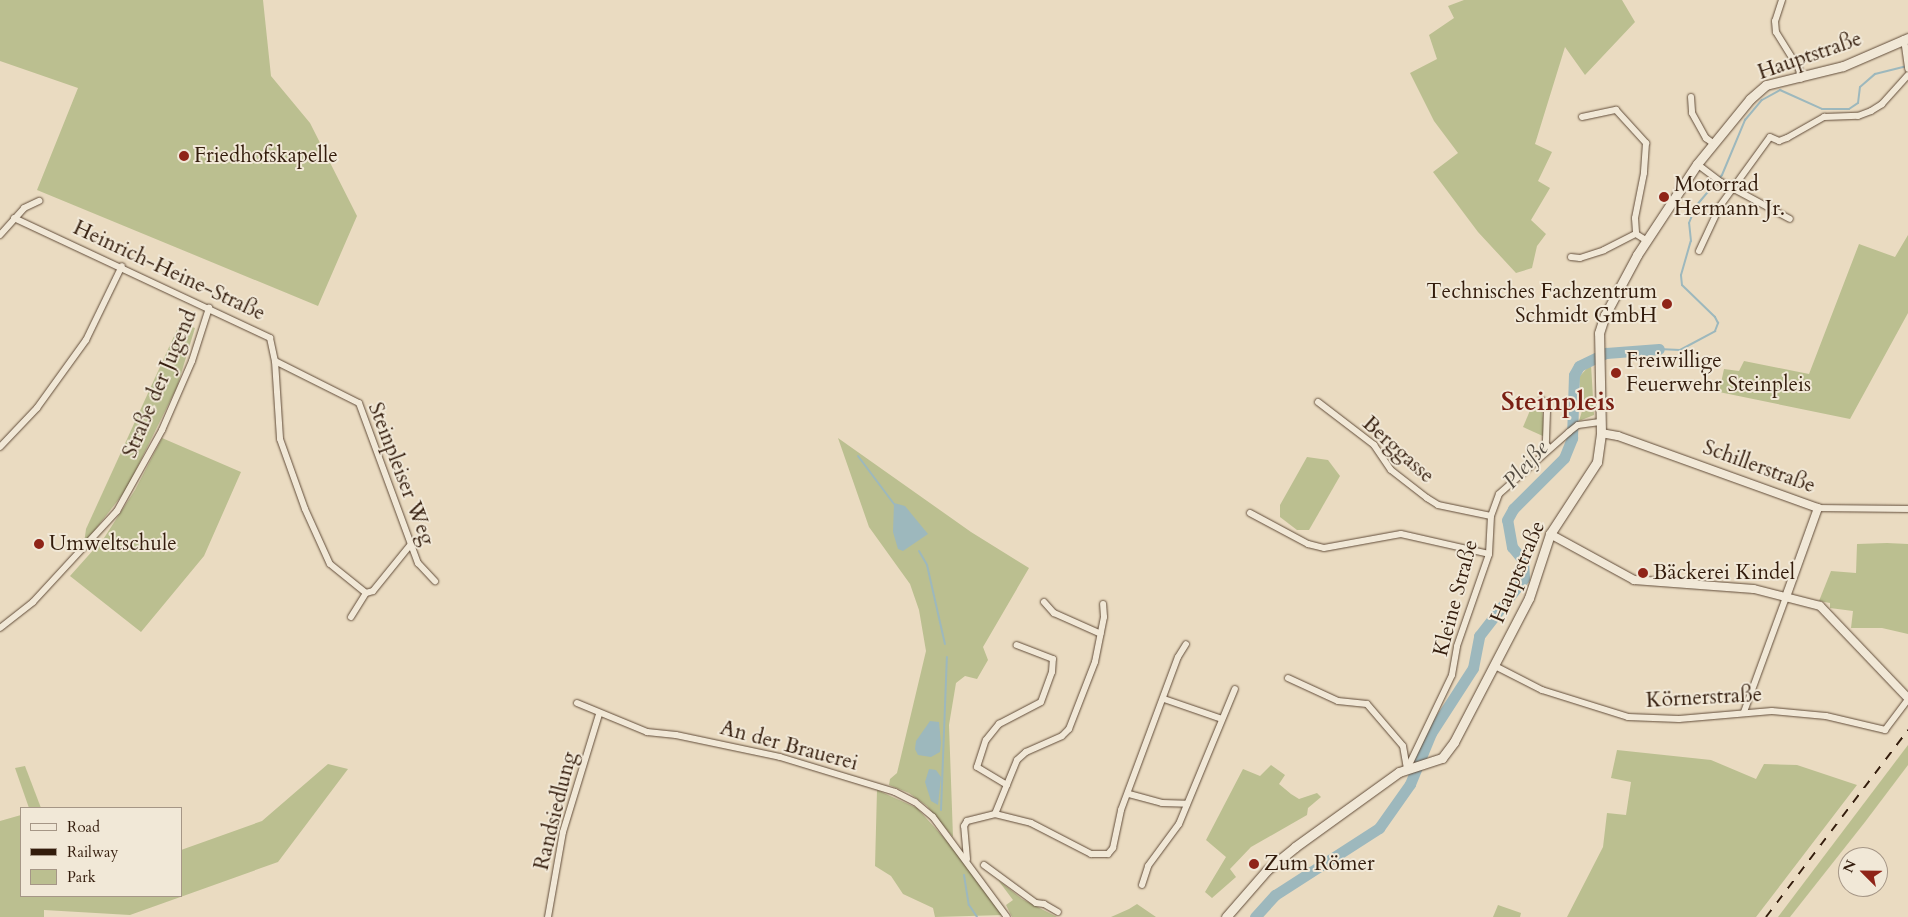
<!DOCTYPE html>
<html>
<head>
<meta charset="utf-8">
<style>
  body { margin:0 }
  #map { position:relative; width:1908px; height:917px; overflow:hidden; background:#eadbc1; font-family:Cardo,serif }
  div>[style] { position:absolute }
  [style*='--x'] { left:calc(var(--x)*1px); top:calc(var(--y)*1px); width:calc(var(--w)*1px); rotate:calc(var(--a)*1deg) }
  .green>* { inset:0; background:#bbbf90 }
  .water>* { inset:0; background:#9db8bd }
  .stream>* { height:2px; margin:-1px; padding:0 1px; transform-origin:1px; border-radius:1px; background:#9db8bd }
  .river>* { height:11px; margin:-5.5px; padding:0 5.5px; transform-origin:5.5px; border-radius:5.5px; background:#9db8bd }
  .roads { filter:drop-shadow(0 0 1px #614c39) drop-shadow(0 0 1px #614c39) }
  .minor>* { height:6px; margin:-3px; padding:0 3px; transform-origin:3px; border-radius:3px; background:#f1e8d7 }
  .tertiary>* { height:8px; margin:-4px; padding:0 4px; transform-origin:4px; border-radius:4px; background:#f1e8d7 }
  .secondary>* { height:9px; margin:-4.5px; padding:0 4.5px; transform-origin:4.5px; border-radius:4.5px; background:#f1e8d7 }
  .rail>* { height:2px; margin-top:-1px; transform-origin:0; background:repeating-linear-gradient(90deg,#331c0c 0 9px,transparent 0 18px) }
  .dots>* { width:14px; height:14px; translate:-50% -50%; box-sizing:border-box; border:2px solid #f1e8d7; border-radius:50% }
  span { translate:-50% -50%; white-space:nowrap; text-align:center; line-height:1.15; -webkit-text-stroke:4px #f1e8d7; paint-order:stroke }
  .street-label { font-size:21px; color:#331c0c }
  .poi-label { font-size:21px; color:#331c0c }
  .left { translate:0 -50%; text-align:left }
  .right { translate:-100% -50%; text-align:right }
  .water-label { font-size:22px; color:#534b41; font-style:italic }
  .district-label { font-size:26px; color:#7a1f14; font-weight:700 }
  .legend { position:absolute; left:20px; top:807px; width:162px; height:90px; box-sizing:border-box; background:#f1e8d7; border:1px solid #a59686; margin:0; padding:6px 9px; list-style:none; font-size:15px; color:#331c0c }
  .legend li { display:flex; align-items:center; gap:10px; height:25px }
  .legend b { width:25px; border:1px solid #a59686 }
  .north { position:absolute; left:1838px; top:847px; width:50px; height:50px; box-sizing:border-box; background:#f1e8d7; border:1px solid #a59686; border-radius:50%; rotate:293deg; font-size:14px; font-weight:700; line-height:20px; text-align:center; color:#331c0c }
  .north::after { content:''; display:block; margin:auto; width:18px; height:22px; background:#8f2418; clip-path:polygon(50% 0,100% 100%,50% 72%,0 100%) }
</style>
</head>
<body>
<div id="map">
  <div class="green">
    <i style="clip-path:polygon(0 0,263px 0,271px 76px,310px 123px,357px 216px,318px 306px,37px 190px,78px 88px,0 61px)"></i>
    <i style="clip-path:polygon(1464px 0,1622px 0,1635px 22px,1585px 75px,1565px 47px,1535px 144px,1552px 152px,1538px 181px,1550px 188px,1531px 220px,1546px 234px,1537px 246px,1532px 268px,1516px 273px,1478px 232px,1433px 172px,1458px 153px,1434px 121px,1410px 73px,1437px 59px,1429px 35px,1454px 18px,1448px 6px)"></i>
    <i style="clip-path:polygon(1908px 235px,1908px 313px,1850px 419px,1719px 392px,1724px 369px,1739px 371px,1744px 361px,1809px 374px,1859px 244px,1895px 257px)"></i>
    <i style="clip-path:polygon(180px 323px,195px 328px,177px 387px,126px 490px,84px 544px,86px 529px)"></i>
    <i style="clip-path:polygon(1591px 364px,1594px 415px,1579px 421px,1582px 411px,1579px 377px)"></i>
    <i style="clip-path:polygon(1531px 408px,1542px 408px,1545px 437px,1523px 427px)"></i>
    <i style="clip-path:polygon(162px 438px,241px 472px,204px 556px,141px 632px,70px 576px,104px 538px,135px 490px)"></i>
    <i style="clip-path:polygon(838px 438px,971px 532px,1029px 568px,983px 647px,988px 660px,977px 679px,965px 676px,956px 683px,949px 725px,953px 837px,927px 806px,909px 793px,889px 785px,890px 779px,897px 773px,926px 651px,919px 610px,910px 584px,869px 527px)"></i>
    <i style="clip-path:polygon(1307px 457px,1328px 460px,1340px 476px,1309px 530px,1297px 530px,1280px 517px,1280px 505px)"></i>
    <i style="clip-path:polygon(1887px 543px,1908px 544px,1908px 634px,1882px 628px,1851px 628px,1853px 611px,1830px 608px,1830px 603px,1819px 601px,1831px 571px,1856px 573px,1857px 544px)"></i>
    <i style="clip-path:polygon(1908px 745px,1908px 765px,1865px 822px,1790px 917px,1778px 917px)"></i>
    <i style="clip-path:polygon(1617px 750px,1711px 760px,1756px 779px,1764px 764px,1797px 765px,1857px 785px,1756px 917px,1567px 917px,1603px 847px,1607px 813px,1626px 815px,1631px 782px,1611px 778px)"></i>
    <i style="clip-path:polygon(328px 764px,348px 769px,278px 862px,130px 915px,44px 910px,44px 917px,0 917px,0 821px,21px 815px,21px 896px,181px 896px,181px 850px,262px 821px)"></i>
    <i style="clip-path:polygon(1271px 765px,1285px 775px,1279px 784px,1291px 794px,1299px 799px,1317px 793px,1321px 797px,1308px 808px,1307px 815px,1251px 847px,1230px 869px,1236px 877px,1212px 898px,1205px 892px,1226px 857px,1206px 840px,1243px 769px,1260px 776px)"></i>
    <i style="clip-path:polygon(25px 766px,41px 808px,29px 808px,15px 768px)"></i>
    <i style="clip-path:polygon(877px 790px,917px 808px,956px 851px,1003px 915px,935px 917px,933px 908px,903px 894px,891px 876px,875px 866px)"></i>
    <i style="clip-path:polygon(998px 880px,1022px 899px,1057px 917px,1012px 917px,1006px 905px,1013px 900px)"></i>
    <i style="clip-path:polygon(1137px 904px,1156px 917px,1111px 917px,1129px 909px)"></i>
    <i style="clip-path:polygon(1498px 905px,1521px 913px,1520px 917px,1493px 917px)"></i>
  </div>
  <div class="water">
    <i style="clip-path:polygon(894px 503px,905px 506px,928px 534px,903px 551px,898px 549px,893px 532px)"></i>
    <i style="clip-path:polygon(930px 721px,939px 722px,941px 743px,940px 752px,931px 757px,918px 755px,915px 749px,916px 741px)"></i>
    <i style="clip-path:polygon(929px 769px,936px 770px,941px 777px,938px 805px,931px 801px,925px 782px)"></i>
  </div>
  <div class="stream">
    <i style="--x:1659;--y:349;--w:21;--a:3"></i>
    <i style="--x:1680;--y:350;--w:40;--a:-28"></i>
    <i style="--x:1715;--y:331;--w:9;--a:-69"></i>
    <i style="--x:1718;--y:323;--w:7;--a:-117"></i>
    <i style="--x:1715;--y:317;--w:46;--a:-135.9"></i>
    <i style="--x:1682;--y:285;--w:10;--a:-96"></i>
    <i style="--x:1681;--y:275;--w:35;--a:-74"></i>
    <i style="--x:1691;--y:241;--w:18;--a:-96"></i>
    <i style="--x:1689;--y:223;--w:18;--a:-68"></i>
    <i style="--x:1696;--y:206;--w:40;--a:-50"></i>
    <i style="--x:1722;--y:175;--w:60;--a:-67.3"></i>
    <i style="--x:1745;--y:120;--w:26;--a:-50"></i>
    <i style="--x:1762;--y:100;--w:21;--a:-29"></i>
    <i style="--x:1780;--y:90;--w:46;--a:24.3"></i>
    <i style="--x:1822;--y:109;--w:27;--a:0"></i>
    <i style="--x:1849;--y:109;--w:11;--a:-34"></i>
    <i style="--x:1858;--y:103;--w:16;--a:-83"></i>
    <i style="--x:1860;--y:87;--w:20;--a:-41"></i>
    <i style="--x:1875;--y:74;--w:32;--a:-14"></i>
    <i style="--x:858;--y:456;--w:60;--a:53.1"></i>
    <i style="--x:919;--y:551;--w:16;--a:60"></i>
    <i style="--x:927;--y:565;--w:81;--a:77.2"></i>
    <i style="--x:941;--y:810;--w:153;--a:-87.8"></i>
    <i style="--x:964;--y:875;--w:30;--a:81"></i>
    <i style="--x:969;--y:905;--w:14;--a:56"></i>
  </div>
  <div class="river">
    <i style="--x:1255;--y:917;--w:30;--a:-48"></i>
    <i style="--x:1275;--y:895;--w:124;--a:-32.8"></i>
    <i style="--x:1379;--y:828;--w:54;--a:-54.8"></i>
    <i style="--x:1410;--y:784;--w:55;--a:-67.6"></i>
    <i style="--x:1431;--y:733;--w:77;--a:-57.1"></i>
    <i style="--x:1473;--y:668;--w:33;--a:-79"></i>
    <i style="--x:1479;--y:636;--w:73;--a:-52.2"></i>
    <i style="--x:1524;--y:578;--w:18;--a:-93"></i>
    <i style="--x:1523;--y:560;--w:17;--a:-130"></i>
    <i style="--x:1512;--y:547;--w:27;--a:-100"></i>
    <i style="--x:1507;--y:520;--w:13;--a:-61"></i>
    <i style="--x:1513;--y:509;--w:72;--a:-45"></i>
    <i style="--x:1564;--y:458;--w:22;--a:-68"></i>
    <i style="--x:1572;--y:438;--w:63;--a:-88.2"></i>
    <i style="--x:1574;--y:375;--w:10;--a:-61"></i>
    <i style="--x:1579;--y:366;--w:30;--a:-26"></i>
    <i style="--x:1606;--y:353;--w:53;--a:-4.3"></i>
  </div>
  <div class="roads">
    <div class="minor">
      <i style="--x:1782;--y:0;--w:22;--a:108"></i>
      <i style="--x:1775;--y:21;--w:11;--a:85"></i>
      <i style="--x:1776;--y:32;--w:44;--a:58.1"></i>
      <i style="--x:1799;--y:69;--w:10;--a:79"></i>
      <i style="--x:1904;--y:39;--w:30;--a:82"></i>
      <i style="--x:1691;--y:97;--w:16;--a:86"></i>
      <i style="--x:1692;--y:113;--w:29;--a:61"></i>
      <i style="--x:1706;--y:138;--w:10;--a:37"></i>
      <i style="--x:1582;--y:117;--w:35;--a:-12"></i>
      <i style="--x:1616;--y:110;--w:45;--a:47.7"></i>
      <i style="--x:1646;--y:143;--w:30;--a:94"></i>
      <i style="--x:1644;--y:173;--w:46;--a:101.3"></i>
      <i style="--x:1635;--y:218;--w:16;--a:86"></i>
      <i style="--x:1636;--y:234;--w:13;--a:32"></i>
      <i style="--x:1697;--y:164;--w:30;--a:37"></i>
      <i style="--x:1721;--y:182;--w:78;--a:28.2"></i>
      <i style="--x:14;--y:218;--w:283;--a:25.1"></i>
      <i style="--x:270;--y:338;--w:24;--a:78"></i>
      <i style="--x:275;--y:361;--w:78;--a:86.3"></i>
      <i style="--x:280;--y:439;--w:74;--a:70.3"></i>
      <i style="--x:305;--y:509;--w:60;--a:65.6"></i>
      <i style="--x:330;--y:564;--w:46;--a:38.9"></i>
      <i style="--x:0;--y:235;--w:36;--a:-48"></i>
      <i style="--x:24;--y:208;--w:17;--a:-25"></i>
      <i style="--x:1699;--y:251;--w:50;--a:-65"></i>
      <i style="--x:1720;--y:206;--w:85;--a:-54.1"></i>
      <i style="--x:1770;--y:137;--w:10;--a:24"></i>
      <i style="--x:1779;--y:141;--w:9;--a:-21"></i>
      <i style="--x:1787;--y:138;--w:43;--a:-29.6"></i>
      <i style="--x:1824;--y:117;--w:34;--a:-2"></i>
      <i style="--x:1858;--y:116;--w:14;--a:-21"></i>
      <i style="--x:1871;--y:111;--w:13;--a:-32"></i>
      <i style="--x:1882;--y:104;--w:39;--a:-48"></i>
      <i style="--x:1571;--y:257;--w:9;--a:6"></i>
      <i style="--x:1580;--y:258;--w:25;--a:-18"></i>
      <i style="--x:1604;--y:250;--w:36;--a:-27"></i>
      <i style="--x:275;--y:361;--w:94;--a:26.6"></i>
      <i style="--x:359;--y:403;--w:171;--a:69.8"></i>
      <i style="--x:418;--y:563;--w:25;--a:47"></i>
      <i style="--x:1542;--y:400;--w:12;--a:66"></i>
      <i style="--x:1547;--y:411;--w:33;--a:92"></i>
      <i style="--x:1546;--y:444;--w:5;--a:53"></i>
      <i style="--x:1318;--y:402;--w:71;--a:37.5"></i>
      <i style="--x:1374;--y:445;--w:30;--a:56"></i>
      <i style="--x:1391;--y:470;--w:46;--a:37.9"></i>
      <i style="--x:1427;--y:498;--w:13;--a:32"></i>
      <i style="--x:1438;--y:505;--w:54;--a:11.7"></i>
      <i style="--x:0;--y:447;--w:54;--a:-46.5"></i>
      <i style="--x:37;--y:408;--w:84;--a:-54.2"></i>
      <i style="--x:86;--y:340;--w:82;--a:-64.1"></i>
      <i style="--x:1818;--y:508;--w:90;--a:0.6"></i>
      <i style="--x:1250;--y:513;--w:66;--a:28.1"></i>
      <i style="--x:1308;--y:544;--w:16;--a:14"></i>
      <i style="--x:1324;--y:548;--w:78;--a:-10.3"></i>
      <i style="--x:1401;--y:534;--w:90;--a:12.8"></i>
      <i style="--x:1044;--y:602;--w:15;--a:48"></i>
      <i style="--x:1054;--y:613;--w:51;--a:24.1"></i>
      <i style="--x:351;--y:617;--w:28;--a:-58"></i>
      <i style="--x:366;--y:593;--w:7;--a:-16"></i>
      <i style="--x:373;--y:591;--w:60;--a:-51"></i>
      <i style="--x:0;--y:628;--w:42;--a:-38.2"></i>
      <i style="--x:33;--y:602;--w:124;--a:-47.3"></i>
      <i style="--x:117;--y:511;--w:93;--a:-60.9"></i>
      <i style="--x:162;--y:430;--w:75;--a:-66.5"></i>
      <i style="--x:192;--y:361;--w:56;--a:-72.2"></i>
      <i style="--x:1495;--y:666;--w:53;--a:27.1"></i>
      <i style="--x:1542;--y:690;--w:90;--a:17.4"></i>
      <i style="--x:1628;--y:717;--w:51;--a:2.2"></i>
      <i style="--x:1679;--y:719;--w:93;--a:-4.9"></i>
      <i style="--x:1772;--y:711;--w:54;--a:5.3"></i>
      <i style="--x:1826;--y:716;--w:61;--a:13.3"></i>
      <i style="--x:1885;--y:730;--w:38;--a:-53"></i>
      <i style="--x:1288;--y:678;--w:55;--a:24.7"></i>
      <i style="--x:1338;--y:701;--w:29;--a:6"></i>
      <i style="--x:1367;--y:704;--w:55;--a:49.4"></i>
      <i style="--x:1403;--y:746;--w:22;--a:80"></i>
      <i style="--x:1164;--y:699;--w:61;--a:19"></i>
      <i style="--x:577;--y:703;--w:76;--a:22.5"></i>
      <i style="--x:647;--y:732;--w:29;--a:6"></i>
      <i style="--x:676;--y:735;--w:106;--a:11.9"></i>
      <i style="--x:780;--y:757;--w:120;--a:16.9"></i>
      <i style="--x:895;--y:792;--w:22;--a:27"></i>
      <i style="--x:915;--y:802;--w:23;--a:40"></i>
      <i style="--x:933;--y:817;--w:124;--a:53.5"></i>
      <i style="--x:1744;--y:712;--w:122;--a:-69.9"></i>
      <i style="--x:1407;--y:769;--w:104;--a:-64.4"></i>
      <i style="--x:1452;--y:675;--w:29;--a:-80"></i>
      <i style="--x:1457;--y:646;--w:97;--a:-70.8"></i>
      <i style="--x:1489;--y:554;--w:38;--a:-87"></i>
      <i style="--x:1491;--y:516;--w:23;--a:-70"></i>
      <i style="--x:1499;--y:494;--w:94;--a:-41.5"></i>
      <i style="--x:1569;--y:432;--w:11;--a:-38"></i>
      <i style="--x:1578;--y:425;--w:22;--a:-8"></i>
      <i style="--x:1007;--y:785;--w:35;--a:-149"></i>
      <i style="--x:977;--y:767;--w:28;--a:-72"></i>
      <i style="--x:986;--y:740;--w:21;--a:-51"></i>
      <i style="--x:999;--y:724;--w:47;--a:-27.6"></i>
      <i style="--x:1041;--y:702;--w:32;--a:-70"></i>
      <i style="--x:1052;--y:672;--w:13;--a:-86"></i>
      <i style="--x:1053;--y:659;--w:39;--a:-159"></i>
      <i style="--x:1129;--y:794;--w:34;--a:15"></i>
      <i style="--x:1162;--y:803;--w:25;--a:2"></i>
      <i style="--x:995;--y:814;--w:58;--a:-67.8"></i>
      <i style="--x:1017;--y:760;--w:12;--a:-42"></i>
      <i style="--x:1026;--y:752;--w:39;--a:-24"></i>
      <i style="--x:1062;--y:736;--w:10;--a:-45"></i>
      <i style="--x:1069;--y:729;--w:72;--a:-68.8"></i>
      <i style="--x:1095;--y:662;--w:46;--a:-78.7"></i>
      <i style="--x:1104;--y:617;--w:13;--a:-94"></i>
      <i style="--x:967;--y:859;--w:33;--a:-95"></i>
      <i style="--x:964;--y:826;--w:6;--a:-59"></i>
      <i style="--x:967;--y:821;--w:29;--a:-14"></i>
      <i style="--x:995;--y:814;--w:37;--a:14"></i>
      <i style="--x:1031;--y:823;--w:68;--a:27.3"></i>
      <i style="--x:1091;--y:854;--w:17;--a:0"></i>
      <i style="--x:1108;--y:854;--w:8;--a:-50"></i>
      <i style="--x:1113;--y:848;--w:39;--a:-78"></i>
      <i style="--x:1121;--y:810;--w:163;--a:-69.6"></i>
      <i style="--x:1178;--y:657;--w:15;--a:-58"></i>
      <i style="--x:984;--y:865;--w:64;--a:36.2"></i>
      <i style="--x:1036;--y:903;--w:8;--a:7"></i>
      <i style="--x:1044;--y:904;--w:16;--a:30"></i>
      <i style="--x:1142;--y:885;--w:20;--a:-72"></i>
      <i style="--x:1148;--y:866;--w:52;--a:-53.6"></i>
      <i style="--x:1179;--y:824;--w:146;--a:-67.5"></i>
      <i style="--x:548;--y:917;--w:86;--a:-80"></i>
      <i style="--x:563;--y:832;--w:123;--a:-73"></i>
    </div>
    <div class="tertiary">
      <i style="--x:1601;--y:433;--w:17;--a:10"></i>
      <i style="--x:1618;--y:436;--w:213;--a:19.8"></i>
      <i style="--x:1818;--y:508;--w:95;--a:109.8"></i>
      <i style="--x:1550;--y:534;--w:96;--a:28.7"></i>
      <i style="--x:1634;--y:580;--w:120;--a:4.3"></i>
      <i style="--x:1754;--y:589;--w:68;--a:14.4"></i>
      <i style="--x:1820;--y:606;--w:127;--a:46.3"></i>
    </div>
    <div class="secondary">
      <i style="--x:1226;--y:917;--w:62;--a:-48.9"></i>
      <i style="--x:1267;--y:870;--w:36;--a:-39"></i>
      <i style="--x:1295;--y:847;--w:128;--a:-35.8"></i>
      <i style="--x:1399;--y:772;--w:45;--a:-18"></i>
      <i style="--x:1442;--y:758;--w:20;--a:-53"></i>
      <i style="--x:1454;--y:742;--w:162;--a:-62.5"></i>
      <i style="--x:1529;--y:598;--w:67;--a:-71.8"></i>
      <i style="--x:1550;--y:534;--w:86;--a:-56.9"></i>
      <i style="--x:1597;--y:462;--w:29;--a:-82"></i>
      <i style="--x:1601;--y:433;--w:100;--a:-91.1"></i>
      <i style="--x:1599;--y:333;--w:19;--a:-72"></i>
      <i style="--x:1605;--y:315;--w:68;--a:-61.9"></i>
      <i style="--x:1637;--y:255;--w:109;--a:-56.6"></i>
      <i style="--x:1697;--y:164;--w:84;--a:-50.8"></i>
      <i style="--x:1750;--y:99;--w:21;--a:-41"></i>
      <i style="--x:1766;--y:85;--w:79;--a:-13.9"></i>
      <i style="--x:1843;--y:66;--w:71;--a:-23.3"></i>
    </div>
  </div>
  <div class="rail">
    <i style="--x:1766;--y:917;--w:235;--a:-52.8"></i>
  </div>
  <div class="dots">
    <i style="left:184px;top:156px;background:#8f2418"></i>
    <i style="left:1664px;top:197px;background:#8f2418"></i>
    <i style="left:1667px;top:304px;background:#8f2418"></i>
    <i style="left:1616px;top:373px;background:#8f2418"></i>
    <i style="left:39px;top:544px;background:#8f2418"></i>
    <i style="left:1643px;top:573px;background:#8f2418"></i>
    <i style="left:1254px;top:864px;background:#8f2418"></i>
  </div>
  <div class="street-label">
    <span style="left:1810px;top:56px;rotate:-19deg">Hauptstraße</span>
    <span style="left:169px;top:271px;rotate:25deg">Heinrich-Heine-Straße</span>
    <span style="left:160px;top:384px;rotate:-67deg">Straße der Jugend</span>
    <span style="left:1398px;top:450px;rotate:42deg">Berggasse</span>
    <span style="left:1759px;top:467px;rotate:20deg">Schillerstraße</span>
    <span style="left:401px;top:474px;rotate:69deg">Steinpleiser Weg</span>
    <span style="left:1518px;top:572px;rotate:-67deg">Hauptstraße</span>
    <span style="left:1456px;top:598px;rotate:-75deg">Kleine Straße</span>
    <span style="left:1704px;top:698px;rotate:-3deg">Körnerstraße</span>
    <span style="left:789px;top:746px;rotate:15deg">An der Brauerei</span>
    <span style="left:556px;top:811px;rotate:-76deg">Randsiedlung</span>
  </div>
  <div class="poi-label">
    <span class="left" style="left:194px;top:156px">Friedhofskapelle</span>
    <span class="left" style="left:1674px;top:197px">Motorrad<br>Hermann Jr.</span>
    <span class="right" style="left:1657px;top:304px">Technisches Fachzentrum<br>Schmidt GmbH</span>
    <span class="left" style="left:1626px;top:373px">Freiwillige<br>Feuerwehr Steinpleis</span>
    <span class="left" style="left:49px;top:544px">Umweltschule</span>
    <span class="left" style="left:1653px;top:573px">Bäckerei Kindel</span>
    <span class="left" style="left:1264px;top:864px">Zum Römer</span>
  </div>
  <div class="water-label">
    <span style="left:1526px;top:465px;rotate:-48deg">Pleiße</span>
  </div>
  <div class="district-label">
    <span style="left:1558px;top:402px">Steinpleis</span>
  </div>
  <ul class="legend">
  <li><b style="height:6px;background:#f1e8d7"></b>Road</li>
  <li><b style="height:6px;background:#331c0c"></b>Railway</li>
  <li><b style="height:14px;background:#bbbf90"></b>Park</li>
  </ul>
  <div class="north">N</div>
</div>
</body>
</html>
